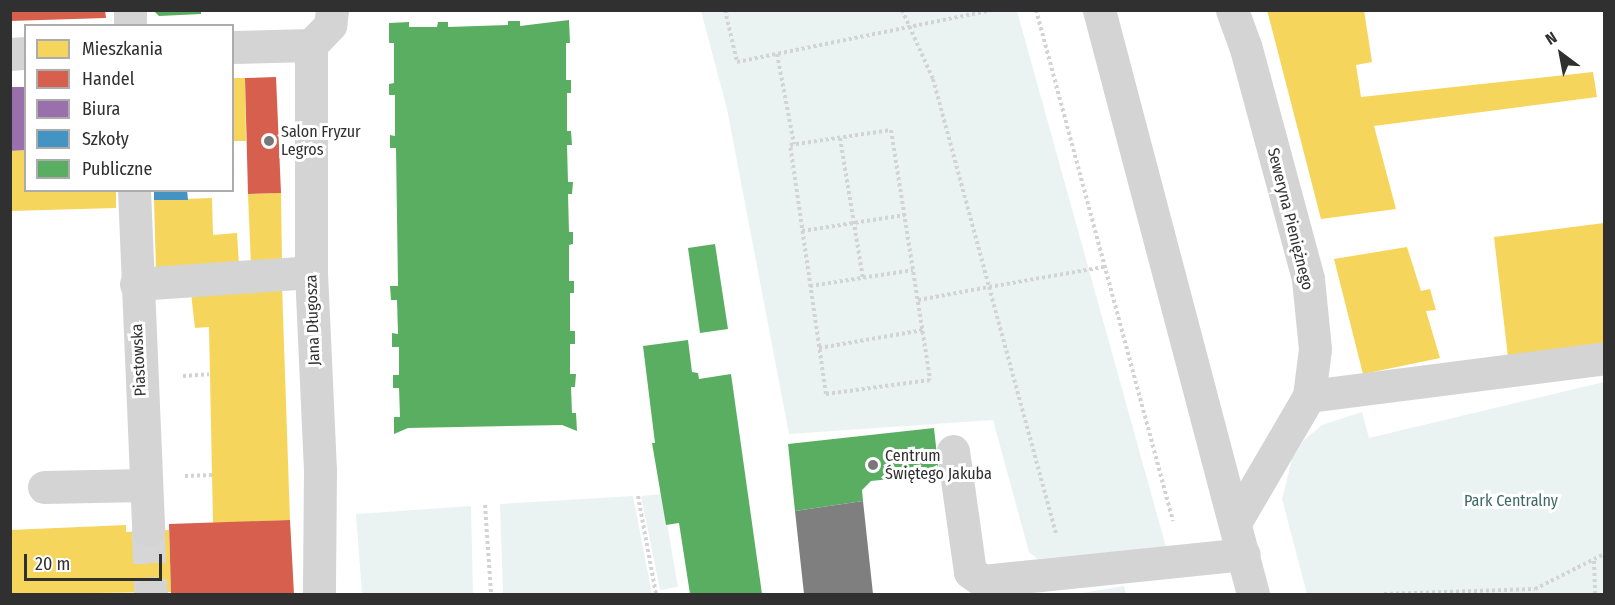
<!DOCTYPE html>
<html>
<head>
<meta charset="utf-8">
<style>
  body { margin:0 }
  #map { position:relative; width:1615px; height:605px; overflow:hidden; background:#fff; font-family:"Fira Sans Condensed",sans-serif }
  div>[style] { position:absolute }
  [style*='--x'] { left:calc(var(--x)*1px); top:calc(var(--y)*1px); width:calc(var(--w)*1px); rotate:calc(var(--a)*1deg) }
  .green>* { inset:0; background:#ebf3f2 }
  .homes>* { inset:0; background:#f6d55c }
  .shops>* { inset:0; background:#d6604d }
  .offices>* { inset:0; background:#9970ab }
  .schools>* { inset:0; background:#4393c3 }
  .public>* { inset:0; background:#5aae61 }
  .building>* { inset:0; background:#7f7f7f }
  .minor-tunnel>* { height:33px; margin-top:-16.5px; transform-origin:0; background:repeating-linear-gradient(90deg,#d6d6d6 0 33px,transparent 0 49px) }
  .path>* { height:4px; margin-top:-2px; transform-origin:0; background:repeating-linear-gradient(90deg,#d3d3d3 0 3px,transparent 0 6px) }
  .minor>* { height:33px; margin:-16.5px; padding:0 16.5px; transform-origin:16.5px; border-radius:16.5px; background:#d4d4d4 }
  .dots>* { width:16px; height:16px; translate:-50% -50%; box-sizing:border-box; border:3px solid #fff; border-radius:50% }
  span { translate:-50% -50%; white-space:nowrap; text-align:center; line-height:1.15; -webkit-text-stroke:6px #fff; paint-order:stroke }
  .poi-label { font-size:16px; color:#303030 }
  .left { translate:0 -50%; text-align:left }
  .street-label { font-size:16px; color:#303030 }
  .park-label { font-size:16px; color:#3e6a68 }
  .frame { position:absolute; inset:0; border:12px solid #303030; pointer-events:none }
  .legend { position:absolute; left:24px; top:24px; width:210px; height:168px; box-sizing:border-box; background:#fff; border:2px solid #acacac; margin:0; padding:8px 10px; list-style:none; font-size:18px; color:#303030 }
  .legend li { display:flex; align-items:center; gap:12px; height:30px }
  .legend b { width:30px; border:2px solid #acacac }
  .north { position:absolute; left:1531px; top:24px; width:60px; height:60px; -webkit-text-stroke:4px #fff; paint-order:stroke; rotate:328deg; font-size:16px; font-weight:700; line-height:24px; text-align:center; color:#303030 }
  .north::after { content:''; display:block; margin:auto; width:21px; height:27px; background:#303030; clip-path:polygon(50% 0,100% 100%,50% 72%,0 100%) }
  .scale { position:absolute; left:24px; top:554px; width:138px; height:27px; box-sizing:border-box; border:3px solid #303030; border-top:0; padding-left:8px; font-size:18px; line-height:21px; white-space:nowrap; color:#303030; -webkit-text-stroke:4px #fff; paint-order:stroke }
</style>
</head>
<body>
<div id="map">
  <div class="green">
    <i style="clip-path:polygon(701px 11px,1017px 11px,1166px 547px,1037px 559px,1029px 552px,993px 420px,789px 434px,727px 109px)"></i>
    <i style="clip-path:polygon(1604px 382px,1604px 594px,1307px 594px,1282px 499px,1292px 459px,1304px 440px,1322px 425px,1362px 412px,1369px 438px)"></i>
    <i style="clip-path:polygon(662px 494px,678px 587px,660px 590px,641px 496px)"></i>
    <i style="clip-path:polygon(633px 496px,652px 594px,503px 594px,500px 504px)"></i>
    <i style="clip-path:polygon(471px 506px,473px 594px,362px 594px,356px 514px)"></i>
    <i style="clip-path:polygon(1124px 586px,1126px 594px,1082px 593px)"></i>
  </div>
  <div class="homes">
    <i style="clip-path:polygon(1267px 10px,1364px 10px,1372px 62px,1356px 65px,1361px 97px,1593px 72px,1597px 97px,1374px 126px,1396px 209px,1321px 219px)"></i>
    <i style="clip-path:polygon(232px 78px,245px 78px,246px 141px,232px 141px)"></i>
    <i style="clip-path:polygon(26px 150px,26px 190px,116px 190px,116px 208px,10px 211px,10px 151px)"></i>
    <i style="clip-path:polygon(281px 193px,282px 262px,251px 265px,248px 194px)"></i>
    <i style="clip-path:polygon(212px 198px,213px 235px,237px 233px,239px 265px,156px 269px,154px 200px)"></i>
    <i style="clip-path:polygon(1604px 223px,1604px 345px,1508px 357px,1494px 237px)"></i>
    <i style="clip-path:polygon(1407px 247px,1421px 291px,1430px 289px,1436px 310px,1426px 311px,1440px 358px,1363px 374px,1334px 259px)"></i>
    <i style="clip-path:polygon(282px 286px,290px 520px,213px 523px,209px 327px,195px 328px,191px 293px)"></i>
    <i style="clip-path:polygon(126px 525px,126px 532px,169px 530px,171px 592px,10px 594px,10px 530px)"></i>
  </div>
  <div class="shops">
    <i style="clip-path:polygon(10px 10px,105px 10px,106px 18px,10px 21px)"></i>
    <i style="clip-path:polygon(276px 77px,281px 193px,248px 194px,245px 78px)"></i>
    <i style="clip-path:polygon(290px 520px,294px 594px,171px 594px,169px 524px)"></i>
  </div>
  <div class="offices">
    <i style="clip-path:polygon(10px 87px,26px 87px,26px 150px,10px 151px)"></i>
  </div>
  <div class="schools">
    <i style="clip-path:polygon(154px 190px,187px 190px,188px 200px,154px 200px)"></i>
  </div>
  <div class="public">
    <i style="clip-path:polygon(153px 10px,201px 10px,201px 14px,159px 16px)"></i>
    <i style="clip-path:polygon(569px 20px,570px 43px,566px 43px,566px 80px,571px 80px,571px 93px,567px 93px,567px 131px,571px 131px,572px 145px,567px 145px,568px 182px,573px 182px,572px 194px,568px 194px,569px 232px,573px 232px,573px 244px,569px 245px,569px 281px,574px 281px,574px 293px,570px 293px,570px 331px,575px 331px,575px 344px,570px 344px,570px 374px,576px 374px,575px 387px,571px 387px,572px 413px,576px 413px,577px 431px,562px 425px,408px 428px,394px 434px,394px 417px,400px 417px,399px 388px,393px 388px,393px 375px,399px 375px,399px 347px,392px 347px,392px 333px,398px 334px,397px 300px,391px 300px,390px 286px,398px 286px,396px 148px,390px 148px,390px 135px,395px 136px,395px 95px,389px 95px,389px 84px,394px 83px,394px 43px,389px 43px,389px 23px,409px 22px,409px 27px,437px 27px,438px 22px,448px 22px,448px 27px,508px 25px,508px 21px,520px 21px,520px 26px)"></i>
    <i style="clip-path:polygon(715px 244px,728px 329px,700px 333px,688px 248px)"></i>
    <i style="clip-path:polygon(688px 340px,692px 372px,698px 373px,699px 379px,731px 374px,762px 594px,690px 594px,679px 523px,666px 525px,652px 443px,655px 443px,643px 346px)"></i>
    <i style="clip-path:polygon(934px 428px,939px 474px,871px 481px,862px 490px,863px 501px,795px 511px,788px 444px)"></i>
  </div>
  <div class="building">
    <i style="clip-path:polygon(863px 501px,873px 594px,804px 594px,795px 511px)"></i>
  </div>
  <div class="minor-tunnel">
    <i style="--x:148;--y:530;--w:63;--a:87.3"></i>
  </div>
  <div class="path">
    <i style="--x:725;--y:10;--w:53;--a:77"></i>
    <i style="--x:737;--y:62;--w:260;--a:-11.5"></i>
    <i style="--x:902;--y:10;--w:76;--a:65.8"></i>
    <i style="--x:933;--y:79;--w:215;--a:74.9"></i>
    <i style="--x:989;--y:287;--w:117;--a:-9.9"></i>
    <i style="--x:1036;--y:10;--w:529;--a:74.99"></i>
    <i style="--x:777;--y:54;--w:92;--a:79.3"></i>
    <i style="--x:891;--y:130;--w:253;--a:81.1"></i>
    <i style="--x:930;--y:380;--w:105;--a:172.3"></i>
    <i style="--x:826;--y:394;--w:252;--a:-98.2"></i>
    <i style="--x:790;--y:145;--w:102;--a:-8.4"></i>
    <i style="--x:840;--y:138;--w:142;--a:80.7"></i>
    <i style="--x:802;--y:231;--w:104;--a:-8.8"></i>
    <i style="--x:810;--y:286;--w:104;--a:-8.8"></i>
    <i style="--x:918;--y:300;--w:72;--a:-10.4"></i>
    <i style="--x:989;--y:287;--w:255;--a:74.8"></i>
    <i style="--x:819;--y:348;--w:106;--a:-9.8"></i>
    <i style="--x:183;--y:376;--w:26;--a:-4"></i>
    <i style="--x:185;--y:476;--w:27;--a:-2"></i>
    <i style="--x:638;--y:496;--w:100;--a:79.6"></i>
    <i style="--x:485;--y:505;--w:89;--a:86.1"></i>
    <i style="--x:1594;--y:561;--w:33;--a:88"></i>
    <i style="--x:1384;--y:594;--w:151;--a:-1.9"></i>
    <i style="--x:1535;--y:589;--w:77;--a:-26.9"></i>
  </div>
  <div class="minor">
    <i style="--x:130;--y:10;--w:16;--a:90"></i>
    <i style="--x:1099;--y:10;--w:604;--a:75.23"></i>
    <i style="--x:1232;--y:10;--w:37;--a:70"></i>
    <i style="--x:1245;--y:45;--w:242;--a:74.9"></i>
    <i style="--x:1308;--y:279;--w:70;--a:84.3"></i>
    <i style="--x:1315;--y:349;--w:47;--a:97.3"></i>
    <i style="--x:1309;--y:396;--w:145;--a:120.3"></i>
    <i style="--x:311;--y:45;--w:227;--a:90"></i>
    <i style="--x:311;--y:272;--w:198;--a:87.4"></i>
    <i style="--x:320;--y:470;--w:124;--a:90.5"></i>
    <i style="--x:311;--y:45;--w:28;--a:-46"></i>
    <i style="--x:330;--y:25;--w:15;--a:-82"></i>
    <i style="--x:232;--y:47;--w:79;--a:-1.5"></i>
    <i style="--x:10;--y:54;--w:16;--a:-4"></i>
    <i style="--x:134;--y:190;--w:340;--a:87.6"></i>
    <i style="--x:136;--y:284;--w:175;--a:-3.9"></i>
    <i style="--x:1309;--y:396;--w:297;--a:-7.3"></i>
    <i style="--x:953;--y:451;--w:122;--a:82"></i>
    <i style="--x:970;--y:572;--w:16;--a:35"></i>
    <i style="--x:983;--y:581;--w:262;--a:-5.9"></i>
    <i style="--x:44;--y:487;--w:101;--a:-1.1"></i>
    <i style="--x:151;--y:593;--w:1;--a:90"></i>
  </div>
  <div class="dots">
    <i style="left:269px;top:141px;background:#787878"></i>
    <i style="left:873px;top:465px;background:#787878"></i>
  </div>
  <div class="poi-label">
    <span class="left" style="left:281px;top:141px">Salon Fryzur<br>Legros</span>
    <span class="left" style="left:885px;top:465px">Centrum<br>Świętego Jakuba</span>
  </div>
  <div class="street-label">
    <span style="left:1290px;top:219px;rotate:76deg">Seweryna Pieniężnego</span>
    <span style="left:313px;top:320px;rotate:-92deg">Jana Długosza</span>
    <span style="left:139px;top:360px;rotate:-93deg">Piastowska</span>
  </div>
  <div class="park-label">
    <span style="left:1511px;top:501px">Park Centralny</span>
  </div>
  <div class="frame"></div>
  <ul class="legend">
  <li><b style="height:16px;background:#f6d55c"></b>Mieszkania</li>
  <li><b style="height:16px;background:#d6604d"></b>Handel</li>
  <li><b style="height:16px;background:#9970ab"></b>Biura</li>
  <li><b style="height:16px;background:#4393c3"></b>Szkoły</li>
  <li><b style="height:16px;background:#5aae61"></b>Publiczne</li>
  </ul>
  <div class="north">N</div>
  <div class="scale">20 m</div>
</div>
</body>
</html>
